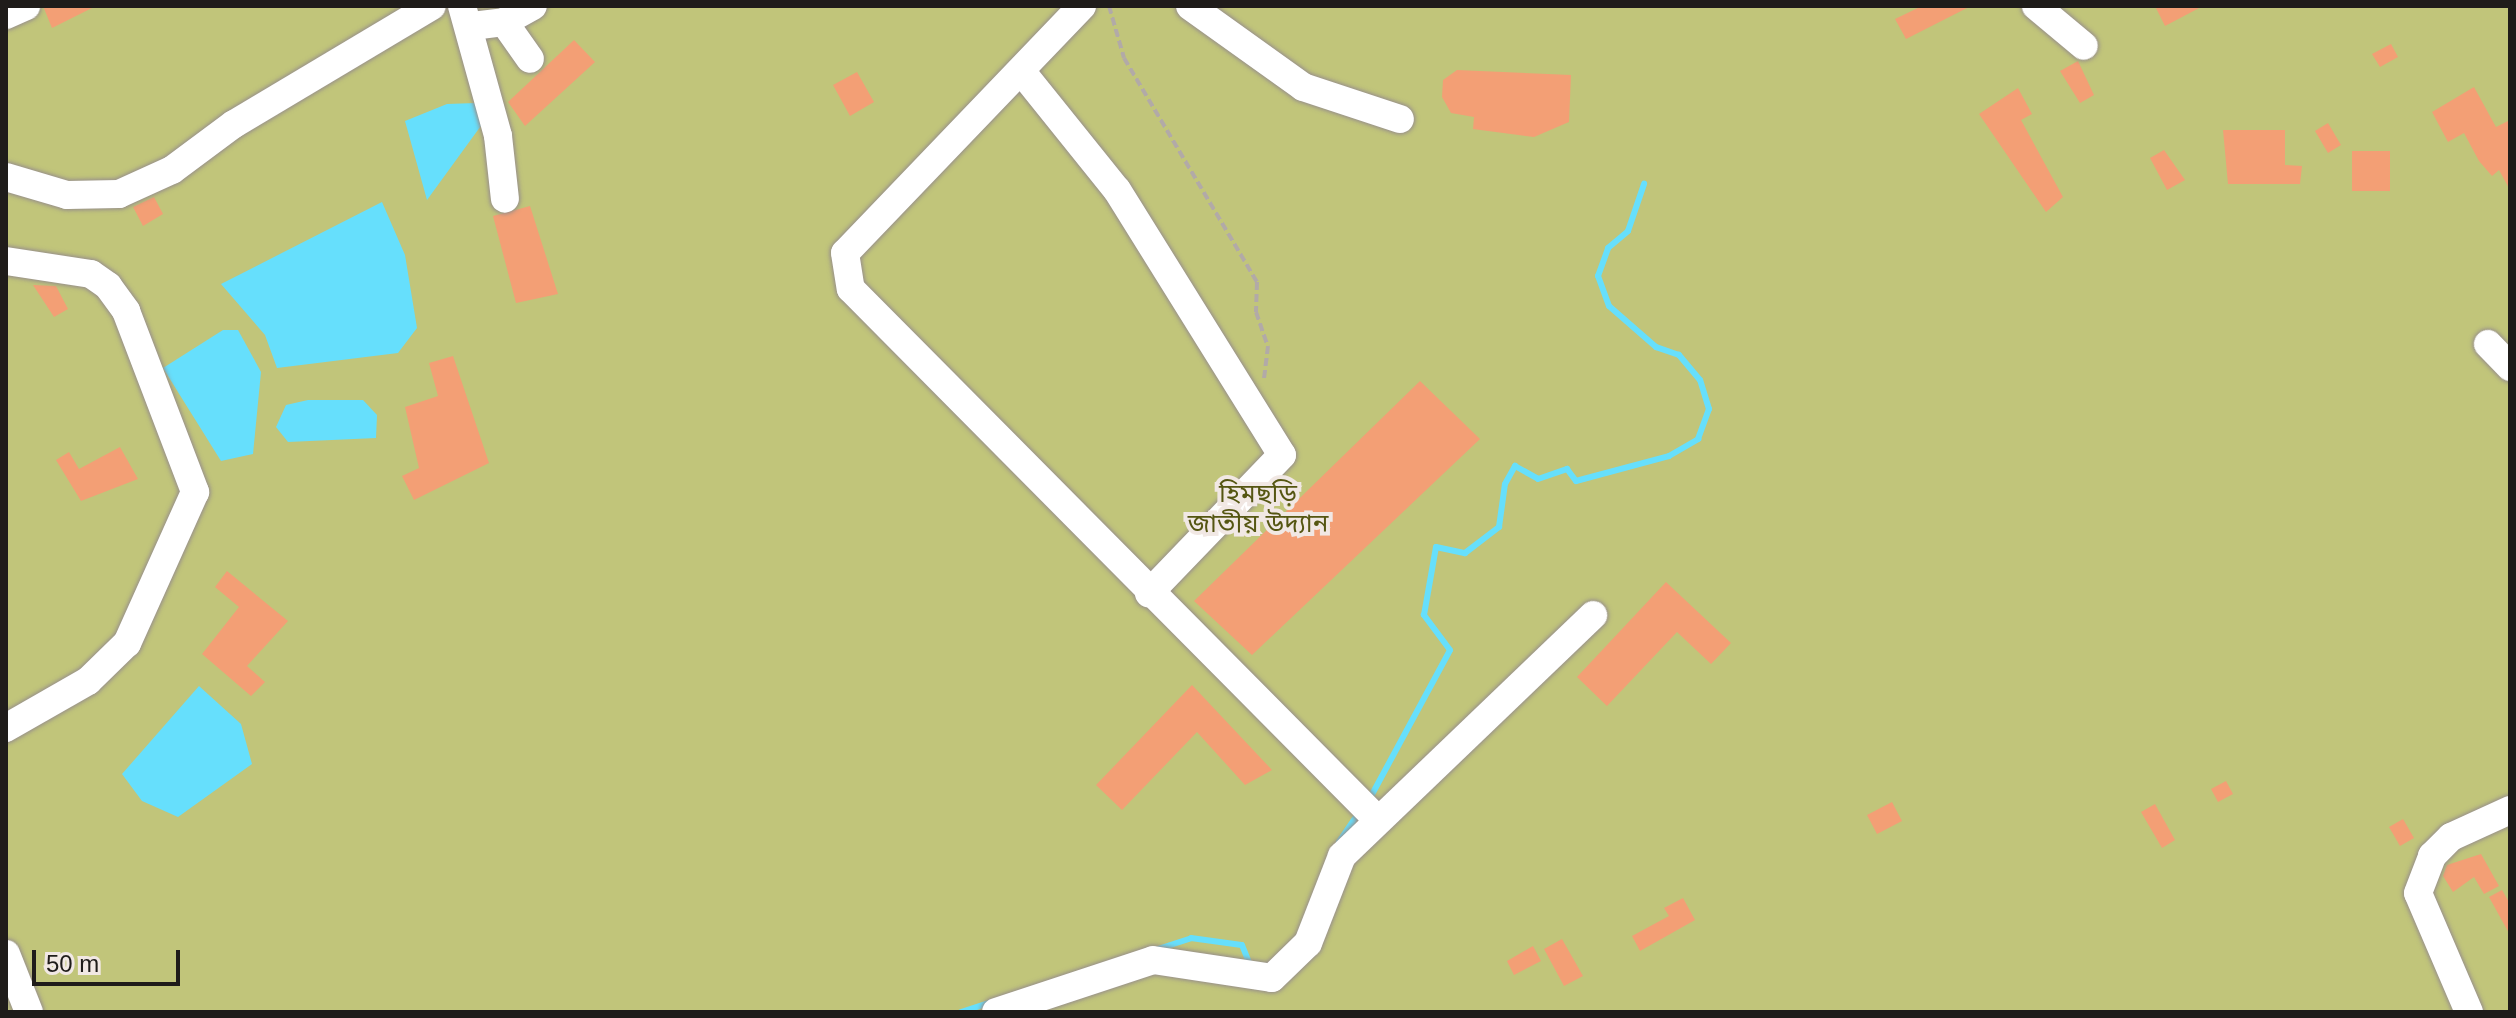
<!DOCTYPE html>
<html>
<head>
<meta charset="utf-8">
<style>
  body { margin:0 }
  #map { position:relative; width:2516px; height:1018px; overflow:hidden; background:#f1e8e4; font-family:Arial,"Noto Sans Bengali",sans-serif }
  div>[style] { position:absolute }
  [style*='--x'] { left:calc(var(--x)*1px); top:calc(var(--y)*1px); width:calc(var(--w)*1px); rotate:calc(var(--a)*1deg) }
  .green>* { inset:0; background:#c1c57a }
  .water>* { inset:0; background:#66dffc }
  .stream>* { height:6px; margin:-3px; padding:0 3px; transform-origin:3px; border-radius:3px; background:#66dffc }
  .building>* { inset:0; background:#f39f75 }
  .path>* { height:4px; margin-top:-2px; transform-origin:0; background:repeating-linear-gradient(90deg,#b2aaa7 0 8px,transparent 0 12px) }
  .roads { filter:drop-shadow(0 0 2px #978f8b) drop-shadow(0 0 2px #978f8b) }
  .minor>* { height:28px; margin:-14px; padding:0 14px; transform-origin:14px; border-radius:14px; background:#fff }
  span { translate:-50% -50%; white-space:nowrap; text-align:center; line-height:1.15; -webkit-text-stroke:8px #f1e8e4; paint-order:stroke }
  .park-label { font-size:26px; color:#555612 }
  .frame { position:absolute; inset:0; border:8px solid #1f1c1a; pointer-events:none }
  .scale { position:absolute; left:32px; top:950px; width:148px; height:36px; box-sizing:border-box; border:4px solid #1f1c1a; border-top:0; padding-left:10px; font-size:24px; line-height:28px; white-space:nowrap; color:#1f1c1a; -webkit-text-stroke:6px #f1e8e4; paint-order:stroke }
</style>
</head>
<body>
<div id="map">
  <div class="green">
    <i style="clip-path:polygon(6px 6px,2510px 6px,2510px 1012px,6px 1012px)"></i>
  </div>
  <div class="water">
    <i style="clip-path:polygon(476px 103px,483px 123px,427px 200px,405px 121px,447px 104px)"></i>
    <i style="clip-path:polygon(382px 202px,405px 255px,417px 328px,398px 353px,277px 368px,265px 335px,221px 284px)"></i>
    <i style="clip-path:polygon(223px 330px,238px 330px,261px 372px,253px 454px,221px 461px,163px 368px)"></i>
    <i style="clip-path:polygon(308px 400px,363px 400px,377px 415px,376px 438px,288px 442px,276px 427px,286px 405px)"></i>
    <i style="clip-path:polygon(199px 686px,241px 724px,252px 764px,178px 817px,142px 801px,122px 774px)"></i>
  </div>
  <div class="stream">
    <i style="--x:1369;--y:800;--w:170;--a:-61.6"></i>
    <i style="--x:1450;--y:650;--w:44;--a:-126.6"></i>
    <i style="--x:1424;--y:615;--w:69;--a:-80"></i>
    <i style="--x:1436;--y:547;--w:30;--a:12"></i>
    <i style="--x:1465;--y:553;--w:43;--a:-37.4"></i>
    <i style="--x:1499;--y:527;--w:43;--a:-82.1"></i>
    <i style="--x:1505;--y:484;--w:21;--a:-61"></i>
    <i style="--x:1515;--y:466;--w:26;--a:29"></i>
    <i style="--x:1538;--y:479;--w:31;--a:-19"></i>
    <i style="--x:1567;--y:469;--w:15;--a:53"></i>
    <i style="--x:1576;--y:481;--w:96;--a:-15"></i>
    <i style="--x:1669;--y:456;--w:34;--a:-30"></i>
    <i style="--x:1698;--y:439;--w:32;--a:-70"></i>
    <i style="--x:1709;--y:409;--w:30;--a:-107"></i>
    <i style="--x:1700;--y:380;--w:33;--a:-130"></i>
    <i style="--x:1679;--y:355;--w:24;--a:-161"></i>
    <i style="--x:1656;--y:347;--w:62;--a:-138.9"></i>
    <i style="--x:1609;--y:306;--w:32;--a:-110"></i>
    <i style="--x:1598;--y:276;--w:30;--a:-70"></i>
    <i style="--x:1608;--y:248;--w:26;--a:-40"></i>
    <i style="--x:1628;--y:231;--w:50;--a:-71.2"></i>
    <i style="--x:1339;--y:842;--w:36;--a:-56"></i>
    <i style="--x:1155;--y:950;--w:38;--a:-18"></i>
    <i style="--x:1191;--y:938;--w:51;--a:7.8"></i>
    <i style="--x:1242;--y:945;--w:24;--a:68"></i>
    <i style="--x:961;--y:1012;--w:33;--a:-18"></i>
  </div>
  <div class="building">
    <i style="clip-path:polygon(43px 6px,96px 6px,52px 28px)"></i>
    <i style="clip-path:polygon(1922px 6px,1971px 6px,1906px 39px,1895px 19px)"></i>
    <i style="clip-path:polygon(2155px 6px,2203px 6px,2165px 26px)"></i>
    <i style="clip-path:polygon(574px 40px,595px 62px,525px 126px,508px 102px)"></i>
    <i style="clip-path:polygon(2391px 44px,2398px 57px,2380px 67px,2372px 54px)"></i>
    <i style="clip-path:polygon(2078px 61px,2094px 95px,2080px 103px,2060px 71px)"></i>
    <i style="clip-path:polygon(1457px 70px,1571px 75px,1569px 122px,1534px 137px,1473px 129px,1474px 117px,1451px 113px,1442px 97px,1443px 80px)"></i>
    <i style="clip-path:polygon(857px 72px,874px 102px,850px 116px,833px 85px)"></i>
    <i style="clip-path:polygon(2474px 87px,2496px 127px,2510px 120px,2510px 190px,2499px 170px,2492px 176px,2479px 161px,2464px 133px,2448px 142px,2432px 112px)"></i>
    <i style="clip-path:polygon(2018px 88px,2032px 114px,2021px 120px,2063px 197px,2046px 212px,1979px 114px)"></i>
    <i style="clip-path:polygon(2328px 123px,2341px 145px,2328px 153px,2315px 131px)"></i>
    <i style="clip-path:polygon(2223px 130px,2285px 130px,2285px 165px,2302px 166px,2300px 184px,2228px 184px)"></i>
    <i style="clip-path:polygon(2164px 150px,2185px 180px,2167px 190px,2150px 158px)"></i>
    <i style="clip-path:polygon(2352px 151px,2390px 151px,2390px 191px,2352px 191px)"></i>
    <i style="clip-path:polygon(154px 197px,163px 214px,143px 226px,133px 207px)"></i>
    <i style="clip-path:polygon(530px 206px,558px 294px,516px 303px,493px 216px)"></i>
    <i style="clip-path:polygon(33px 285px,56px 286px,68px 309px,54px 317px)"></i>
    <i style="clip-path:polygon(453px 356px,489px 463px,414px 500px,402px 476px,419px 468px,405px 407px,438px 396px,429px 363px)"></i>
    <i style="clip-path:polygon(1420px 381px,1480px 439px,1252px 655px,1194px 601px)"></i>
    <i style="clip-path:polygon(120px 447px,138px 479px,81px 501px,56px 460px,69px 452px,79px 469px)"></i>
    <i style="clip-path:polygon(227px 571px,288px 621px,247px 666px,265px 682px,251px 696px,202px 654px,239px 607px,215px 587px)"></i>
    <i style="clip-path:polygon(1666px 582px,1731px 643px,1711px 664px,1677px 632px,1607px 706px,1577px 677px)"></i>
    <i style="clip-path:polygon(1192px 685px,1272px 770px,1245px 785px,1197px 732px,1122px 810px,1096px 785px)"></i>
    <i style="clip-path:polygon(2226px 781px,2233px 794px,2218px 802px,2211px 789px)"></i>
    <i style="clip-path:polygon(1892px 802px,1902px 821px,1877px 834px,1867px 815px)"></i>
    <i style="clip-path:polygon(2155px 804px,2175px 840px,2162px 848px,2141px 812px)"></i>
    <i style="clip-path:polygon(2403px 819px,2414px 838px,2400px 846px,2389px 827px)"></i>
    <i style="clip-path:polygon(2481px 854px,2499px 886px,2484px 894px,2474px 877px,2453px 892px,2443px 876px,2447px 865px)"></i>
    <i style="clip-path:polygon(2502px 890px,2510px 904px,2510px 935px,2489px 897px)"></i>
    <i style="clip-path:polygon(1683px 898px,1695px 920px,1640px 951px,1632px 936px,1669px 916px,1664px 908px)"></i>
    <i style="clip-path:polygon(1562px 939px,1583px 976px,1564px 986px,1544px 949px)"></i>
    <i style="clip-path:polygon(1533px 946px,1541px 961px,1514px 975px,1507px 961px)"></i>
  </div>
  <div class="path">
    <i style="--x:1109;--y:6;--w:54;--a:73.9"></i>
    <i style="--x:1124;--y:58;--w:261;--a:59.3"></i>
    <i style="--x:1257;--y:282;--w:30;--a:92"></i>
    <i style="--x:1256;--y:312;--w:36;--a:71"></i>
    <i style="--x:1268;--y:346;--w:35;--a:97"></i>
  </div>
  <div class="roads">
    <div class="minor">
      <i style="--x:462;--y:6;--w:135;--a:74.5"></i>
      <i style="--x:498;--y:136;--w:63;--a:83.7"></i>
      <i style="--x:1082;--y:6;--w:342;--a:133.8"></i>
      <i style="--x:845;--y:253;--w:36;--a:81"></i>
      <i style="--x:851;--y:289;--w:745;--a:45.22"></i>
      <i style="--x:1190;--y:6;--w:139;--a:35.6"></i>
      <i style="--x:1303;--y:87;--w:102;--a:18.3"></i>
      <i style="--x:2036;--y:6;--w:62;--a:39.8"></i>
      <i style="--x:6;--y:15;--w:22;--a:-24"></i>
      <i style="--x:504;--y:22;--w:45;--a:54.9"></i>
      <i style="--x:472;--y:26;--w:32;--a:-7"></i>
      <i style="--x:504;--y:22;--w:33;--a:-29"></i>
      <i style="--x:1022;--y:72;--w:151;--a:51.2"></i>
      <i style="--x:1117;--y:190;--w:312;--a:58.1"></i>
      <i style="--x:1282;--y:455;--w:192;--a:133.9"></i>
      <i style="--x:6;--y:177;--w:64;--a:16.4"></i>
      <i style="--x:67;--y:195;--w:52;--a:-1.1"></i>
      <i style="--x:119;--y:194;--w:58;--a:-24.4"></i>
      <i style="--x:172;--y:170;--w:77;--a:-36.6"></i>
      <i style="--x:234;--y:124;--w:230;--a:-30.8"></i>
      <i style="--x:6;--y:261;--w:86;--a:8.7"></i>
      <i style="--x:91;--y:274;--w:21;--a:35"></i>
      <i style="--x:108;--y:286;--w:31;--a:54"></i>
      <i style="--x:126;--y:311;--w:194;--a:69.1"></i>
      <i style="--x:195;--y:492;--w:166;--a:114.2"></i>
      <i style="--x:127;--y:643;--w:54;--a:135.7"></i>
      <i style="--x:88;--y:681;--w:95;--a:150.2"></i>
      <i style="--x:2488;--y:344;--w:32;--a:46"></i>
      <i style="--x:6;--y:954;--w:62;--a:68.4"></i>
      <i style="--x:996;--y:1012;--w:165;--a:-18.3"></i>
      <i style="--x:1153;--y:960;--w:120;--a:8.6"></i>
      <i style="--x:1272;--y:978;--w:50;--a:-44.2"></i>
      <i style="--x:1308;--y:943;--w:93;--a:-68.7"></i>
      <i style="--x:1342;--y:856;--w:348;--a:-43.8"></i>
      <i style="--x:2469;--y:1012;--w:129;--a:-113.2"></i>
      <i style="--x:2418;--y:893;--w:40;--a:-69"></i>
      <i style="--x:2432;--y:856;--w:27;--a:-45"></i>
      <i style="--x:2451;--y:837;--w:65;--a:-24.6"></i>
    </div>
  </div>
  <div class="park-label">
    <span style="left:1258px;top:509px">হিমছড়ি<br>জাতীয় উদ্যান</span>
  </div>
  <div class="frame"></div>
  <div class="scale">50 m</div>
</div>
</body>
</html>
